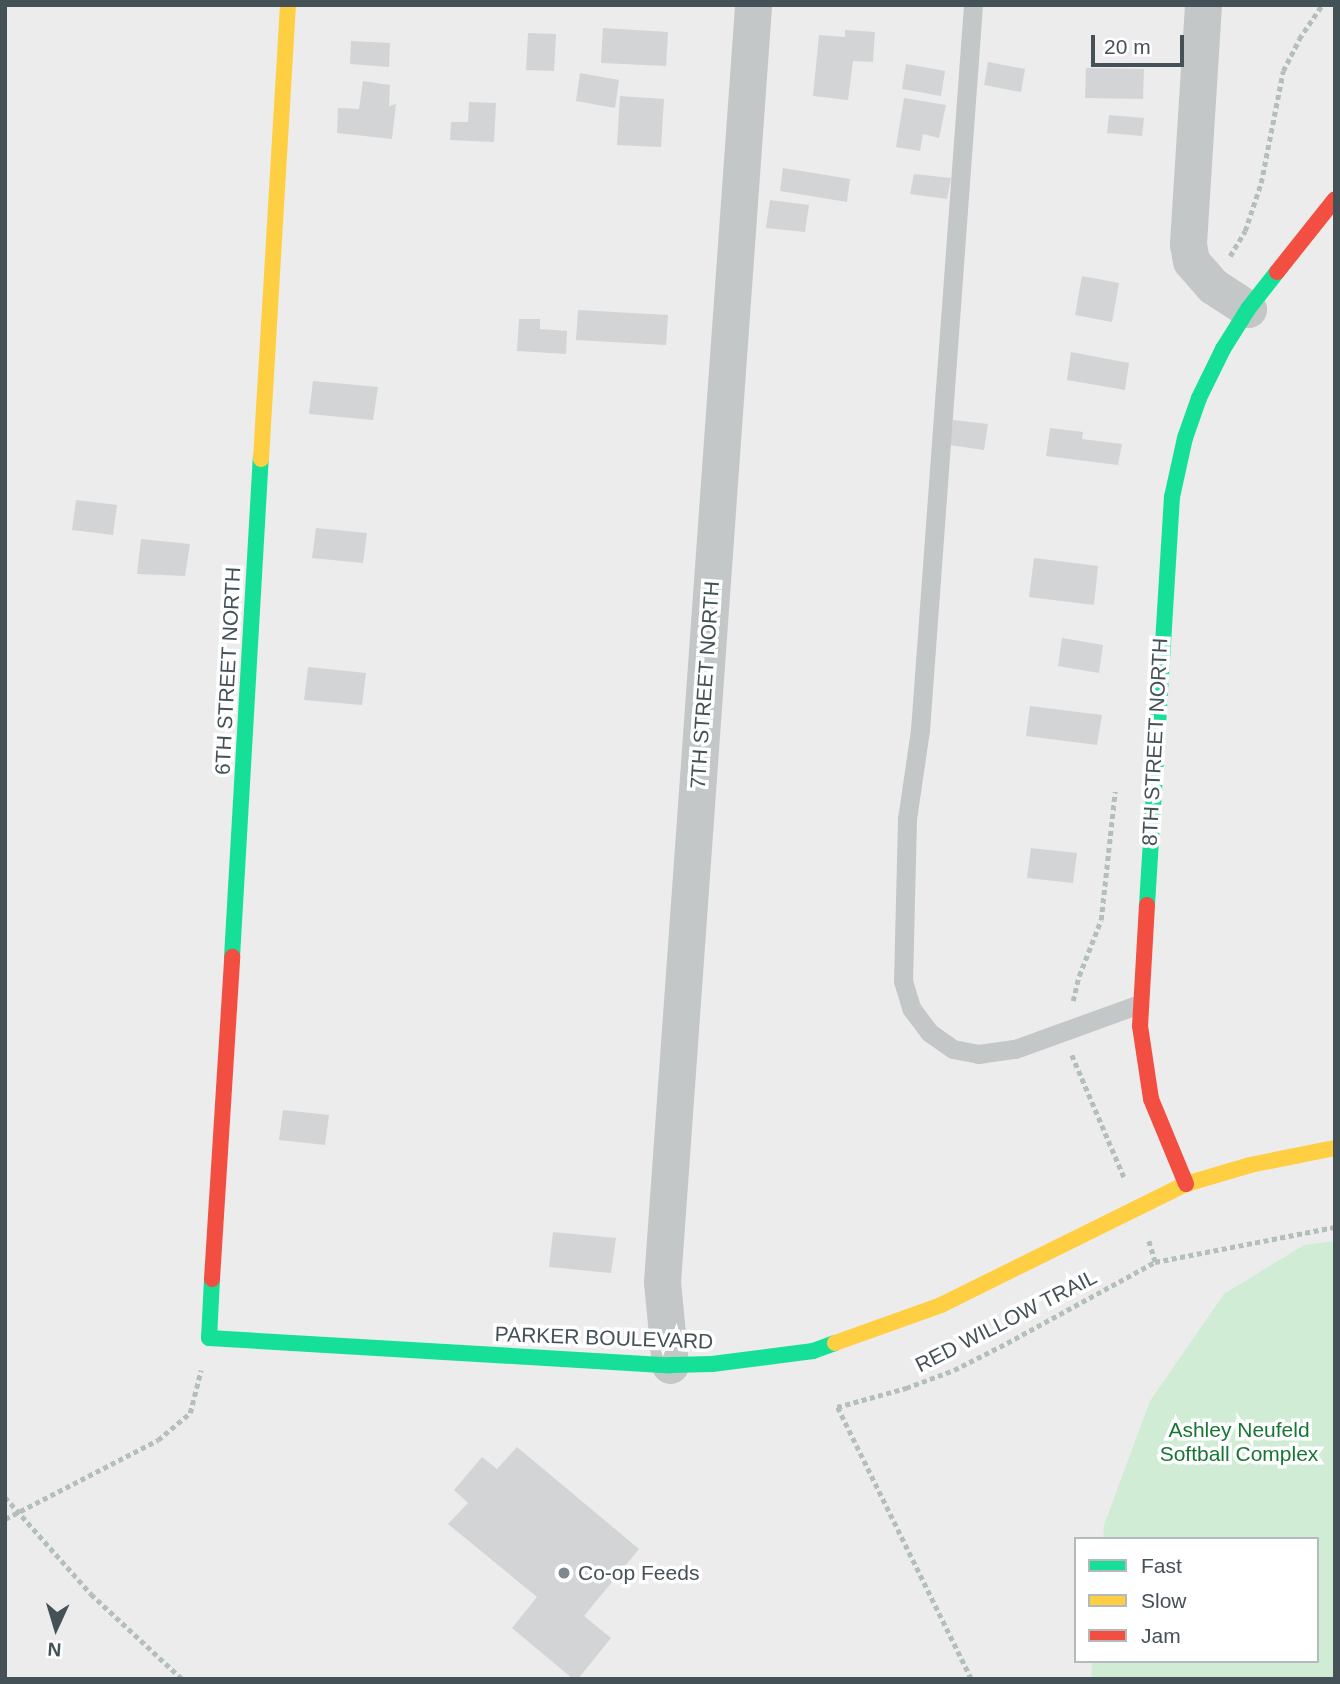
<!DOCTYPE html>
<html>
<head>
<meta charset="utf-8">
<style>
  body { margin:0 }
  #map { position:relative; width:1340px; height:1684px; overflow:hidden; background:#edecec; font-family:Arial,sans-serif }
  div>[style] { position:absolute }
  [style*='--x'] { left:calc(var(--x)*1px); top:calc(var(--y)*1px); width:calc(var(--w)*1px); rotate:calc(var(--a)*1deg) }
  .green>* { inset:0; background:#d0ecd5 }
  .building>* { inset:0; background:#d3d4d5 }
  .path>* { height:4.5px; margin-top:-2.25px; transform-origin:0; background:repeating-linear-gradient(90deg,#b3bfb9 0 5px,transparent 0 8.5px) }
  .lane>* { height:19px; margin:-9.5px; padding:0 9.5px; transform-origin:9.5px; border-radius:9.5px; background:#c3c7c8 }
  .street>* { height:37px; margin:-18.5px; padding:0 18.5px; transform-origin:18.5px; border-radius:18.5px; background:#c3c7c8 }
  .fast>* { height:16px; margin:-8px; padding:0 8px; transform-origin:8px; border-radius:8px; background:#16e098 }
  .slow>* { height:16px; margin:-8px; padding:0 8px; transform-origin:8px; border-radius:8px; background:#ffcf43 }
  .jam>* { height:16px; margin:-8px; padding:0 8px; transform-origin:8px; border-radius:8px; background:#f24e42 }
  .dots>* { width:19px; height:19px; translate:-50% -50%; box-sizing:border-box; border:4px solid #fff; border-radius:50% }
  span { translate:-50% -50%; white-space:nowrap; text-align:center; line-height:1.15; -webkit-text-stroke:7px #fff; paint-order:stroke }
  .street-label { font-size:21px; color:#445258 }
  .park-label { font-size:21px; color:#187635 }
  .poi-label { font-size:21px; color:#445258 }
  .left { translate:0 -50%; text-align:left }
  .frame { position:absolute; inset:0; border:7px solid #445258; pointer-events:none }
  .legend { position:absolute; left:1074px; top:1537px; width:245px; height:126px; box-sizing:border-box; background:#fff; border:2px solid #b4babc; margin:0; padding:9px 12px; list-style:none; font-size:21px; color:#445258 }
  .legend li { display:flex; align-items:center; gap:14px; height:35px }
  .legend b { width:35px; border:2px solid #b4babc }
  .north { position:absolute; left:21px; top:1593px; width:70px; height:70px; -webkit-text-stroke:5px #fff; paint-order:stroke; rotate:184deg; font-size:19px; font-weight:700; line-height:28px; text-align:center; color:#445258 }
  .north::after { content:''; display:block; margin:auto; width:24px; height:32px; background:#445258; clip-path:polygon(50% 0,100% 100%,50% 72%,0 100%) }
  .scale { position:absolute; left:1091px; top:35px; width:93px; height:32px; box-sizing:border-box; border:4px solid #445258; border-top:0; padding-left:9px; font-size:21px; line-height:24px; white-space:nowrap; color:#445258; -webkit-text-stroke:5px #fff; paint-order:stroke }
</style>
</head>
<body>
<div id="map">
  <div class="green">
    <i style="clip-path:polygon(1335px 1241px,1335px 1679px,1091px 1679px,1092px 1661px,1317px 1661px,1317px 1539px,1103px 1539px,1104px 1525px,1150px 1401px,1224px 1294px,1304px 1245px)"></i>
  </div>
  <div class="building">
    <i style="clip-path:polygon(603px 28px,668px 32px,666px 66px,601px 63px)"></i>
    <i style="clip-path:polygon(845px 30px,875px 32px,873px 62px,853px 61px,848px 100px,813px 96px,819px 35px,845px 37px)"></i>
    <i style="clip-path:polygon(528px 33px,556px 34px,554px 71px,526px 70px)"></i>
    <i style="clip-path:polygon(351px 41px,390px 43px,389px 67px,350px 64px)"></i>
    <i style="clip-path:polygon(988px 62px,1025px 69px,1021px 92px,984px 85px)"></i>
    <i style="clip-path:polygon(906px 64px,945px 71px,941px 96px,902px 89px)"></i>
    <i style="clip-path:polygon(1086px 68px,1144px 69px,1143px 99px,1085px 98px)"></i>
    <i style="clip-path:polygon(580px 73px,619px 80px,615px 108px,576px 101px)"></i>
    <i style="clip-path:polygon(363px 81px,390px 85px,389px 106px,396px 104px,392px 139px,337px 133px,338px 108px,359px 109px)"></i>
    <i style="clip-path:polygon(620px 96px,664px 99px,661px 147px,617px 145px)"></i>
    <i style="clip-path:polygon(904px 98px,946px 105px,939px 138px,923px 134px,920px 151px,896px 147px)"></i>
    <i style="clip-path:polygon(469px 102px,496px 103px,494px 142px,450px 140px,451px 122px,468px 122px)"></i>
    <i style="clip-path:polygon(1109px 115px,1144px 118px,1142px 136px,1107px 133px)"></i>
    <i style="clip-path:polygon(783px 168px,850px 179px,847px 202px,780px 191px)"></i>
    <i style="clip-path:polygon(914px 174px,951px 178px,947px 199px,910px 194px)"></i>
    <i style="clip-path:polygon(770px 200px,809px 205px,805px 232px,766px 228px)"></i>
    <i style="clip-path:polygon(1082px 276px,1119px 283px,1112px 322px,1075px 315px)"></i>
    <i style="clip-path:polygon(578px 310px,668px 315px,666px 345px,576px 340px)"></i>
    <i style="clip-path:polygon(519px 319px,540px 319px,540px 329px,567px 331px,566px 354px,517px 351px)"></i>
    <i style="clip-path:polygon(1071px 352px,1129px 363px,1125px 390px,1067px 380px)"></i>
    <i style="clip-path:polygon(313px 381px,378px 387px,373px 420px,309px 414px)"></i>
    <i style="clip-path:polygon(953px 420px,988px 424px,984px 450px,949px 445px)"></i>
    <i style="clip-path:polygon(1050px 428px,1083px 432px,1082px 439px,1122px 444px,1118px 465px,1046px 456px)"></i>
    <i style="clip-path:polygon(76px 500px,117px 505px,113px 535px,72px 530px)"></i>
    <i style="clip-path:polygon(316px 528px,367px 533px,363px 563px,312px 558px)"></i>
    <i style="clip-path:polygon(141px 539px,190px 544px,185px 576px,137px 574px)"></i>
    <i style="clip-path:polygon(1034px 558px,1098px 566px,1094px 605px,1029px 597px)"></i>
    <i style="clip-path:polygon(1062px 638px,1103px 645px,1099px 673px,1058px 666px)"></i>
    <i style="clip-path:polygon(308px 667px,366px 673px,362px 705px,304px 700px)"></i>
    <i style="clip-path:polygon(1030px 706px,1102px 715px,1097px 745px,1026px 736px)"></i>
    <i style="clip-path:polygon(1031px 848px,1077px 853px,1073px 883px,1027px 878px)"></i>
    <i style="clip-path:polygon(283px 1110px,329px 1115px,325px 1145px,279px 1140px)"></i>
    <i style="clip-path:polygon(553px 1232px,616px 1238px,611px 1273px,549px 1267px)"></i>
    <i style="clip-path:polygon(517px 1447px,639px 1549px,584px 1616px,611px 1638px,578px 1679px,573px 1679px,512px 1628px,537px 1597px,448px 1524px,468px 1503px,454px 1490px,482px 1457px,497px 1469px)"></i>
  </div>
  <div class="path">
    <i style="--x:1230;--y:256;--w:29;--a:-59"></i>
    <i style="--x:1245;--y:231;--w:51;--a:-71.6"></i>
    <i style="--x:1261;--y:183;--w:114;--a:-78.9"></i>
    <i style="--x:1283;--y:71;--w:36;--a:-63"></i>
    <i style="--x:1299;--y:39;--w:41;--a:-55.9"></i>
    <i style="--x:1073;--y:1001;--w:26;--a:-77"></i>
    <i style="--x:1079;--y:976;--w:60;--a:-68.6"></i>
    <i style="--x:1101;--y:920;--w:129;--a:-83.8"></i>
    <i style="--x:1072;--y:1055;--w:135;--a:66.9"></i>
    <i style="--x:1155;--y:1262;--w:183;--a:-11"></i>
    <i style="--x:5;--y:1497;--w:130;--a:48.4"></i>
    <i style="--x:91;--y:1594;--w:125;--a:43"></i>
    <i style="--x:5;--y:1519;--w:172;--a:-27.3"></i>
    <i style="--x:158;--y:1440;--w:42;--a:-40.2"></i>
    <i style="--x:190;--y:1413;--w:44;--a:-75.7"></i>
    <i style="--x:971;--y:1679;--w:303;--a:-116.2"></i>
    <i style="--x:837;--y:1407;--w:72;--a:-15.4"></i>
    <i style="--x:906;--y:1388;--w:51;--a:-20.6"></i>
    <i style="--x:954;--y:1370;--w:59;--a:-27"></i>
    <i style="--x:1007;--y:1343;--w:169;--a:-28.7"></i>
    <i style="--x:1155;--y:1262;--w:24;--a:-107"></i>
  </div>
  <div class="lane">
    <i style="--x:973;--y:5;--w:727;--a:94.18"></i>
    <i style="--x:920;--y:730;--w:90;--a:98.3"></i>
    <i style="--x:907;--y:819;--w:162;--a:91.4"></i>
    <i style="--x:903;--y:981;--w:28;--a:73"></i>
    <i style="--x:911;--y:1008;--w:31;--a:53"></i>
    <i style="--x:930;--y:1033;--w:28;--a:35"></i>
    <i style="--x:953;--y:1049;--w:25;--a:11"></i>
    <i style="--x:978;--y:1054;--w:37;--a:-8"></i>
    <i style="--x:1015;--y:1049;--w:132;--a:-19.9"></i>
  </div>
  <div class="street">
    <i style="--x:1203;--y:5;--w:239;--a:93.6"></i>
    <i style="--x:1188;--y:244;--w:17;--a:80"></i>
    <i style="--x:1191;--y:261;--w:33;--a:49"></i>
    <i style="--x:1213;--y:286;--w:42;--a:33.3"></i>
    <i style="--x:670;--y:1365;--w:83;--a:-95.5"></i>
    <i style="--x:662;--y:1282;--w:1280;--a:-85.92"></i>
  </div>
  <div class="fast">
    <i style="--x:1147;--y:905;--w:409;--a:-86.5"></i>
    <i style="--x:1172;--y:497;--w:60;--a:-77.6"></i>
    <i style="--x:1185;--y:438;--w:42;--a:-70.7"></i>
    <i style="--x:1199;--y:398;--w:55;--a:-63.9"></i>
    <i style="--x:1223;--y:349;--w:47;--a:-58"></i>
    <i style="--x:1248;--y:309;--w:47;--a:-51.9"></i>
    <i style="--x:232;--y:957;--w:499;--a:-86.7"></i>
    <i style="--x:212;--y:1279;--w:59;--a:92.9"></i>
    <i style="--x:209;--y:1338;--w:462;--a:3.4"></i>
    <i style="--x:670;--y:1365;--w:42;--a:-1.4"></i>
    <i style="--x:712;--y:1364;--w:102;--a:-7.3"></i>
    <i style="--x:813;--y:1351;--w:23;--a:-20"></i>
  </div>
  <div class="slow">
    <i style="--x:261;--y:459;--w:455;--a:-86.6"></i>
    <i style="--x:835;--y:1343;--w:113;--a:-19.7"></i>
    <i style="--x:941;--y:1305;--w:273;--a:-26.3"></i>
    <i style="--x:1186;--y:1184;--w:67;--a:-16.5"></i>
    <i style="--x:1250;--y:1165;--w:87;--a:-11.3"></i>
  </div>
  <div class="jam">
    <i style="--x:1277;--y:272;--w:93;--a:-51.5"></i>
    <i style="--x:1147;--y:905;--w:121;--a:93.3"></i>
    <i style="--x:1140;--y:1026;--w:74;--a:81.4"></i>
    <i style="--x:1151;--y:1099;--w:92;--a:67.6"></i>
    <i style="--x:212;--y:1279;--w:323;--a:-86.4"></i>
  </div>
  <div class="dots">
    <i style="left:564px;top:1573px;background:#7f888c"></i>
  </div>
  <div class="street-label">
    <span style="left:228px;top:671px;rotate:-87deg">6TH STREET NORTH</span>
    <span style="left:705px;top:685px;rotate:-86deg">7TH STREET NORTH</span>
    <span style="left:1155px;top:742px;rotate:-87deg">8TH STREET NORTH</span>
    <span style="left:1006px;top:1321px;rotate:-27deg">RED WILLOW TRAIL</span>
    <span style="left:604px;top:1338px;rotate:2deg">PARKER BOULEVARD</span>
  </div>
  <div class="park-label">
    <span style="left:1239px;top:1442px">Ashley Neufeld<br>Softball Complex</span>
  </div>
  <div class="poi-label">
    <span class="left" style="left:578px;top:1573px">Co-op Feeds</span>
  </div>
  <div class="frame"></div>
  <ul class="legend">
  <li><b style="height:9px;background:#16e098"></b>Fast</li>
  <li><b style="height:9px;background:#ffcf43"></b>Slow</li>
  <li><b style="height:9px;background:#f24e42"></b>Jam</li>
  </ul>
  <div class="north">N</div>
  <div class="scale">20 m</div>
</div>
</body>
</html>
